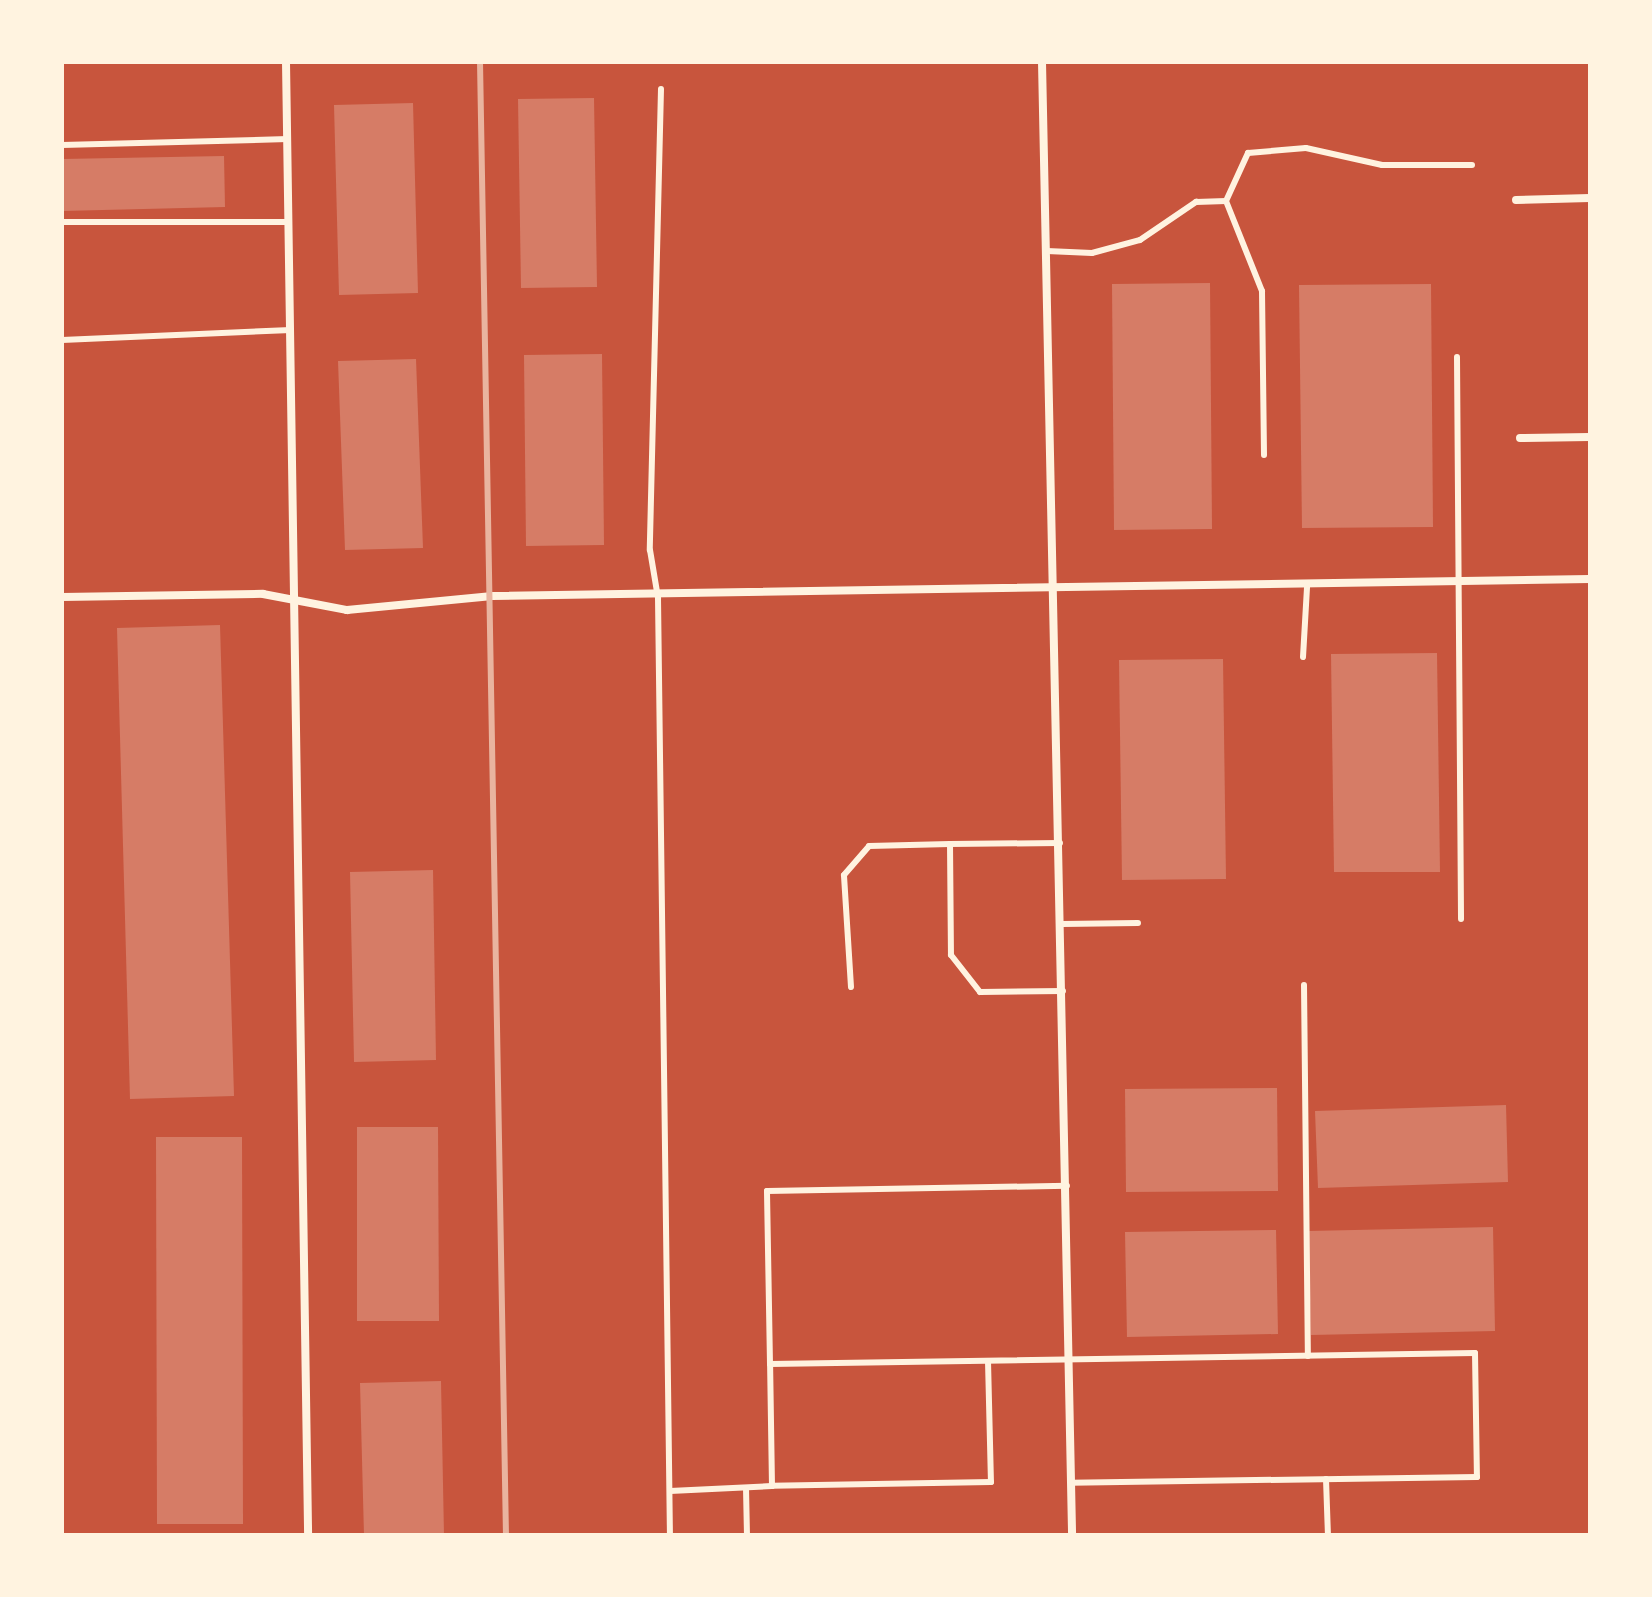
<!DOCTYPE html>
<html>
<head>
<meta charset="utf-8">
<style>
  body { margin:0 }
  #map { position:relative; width:1652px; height:1597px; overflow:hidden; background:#c8553d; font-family:Figtree,sans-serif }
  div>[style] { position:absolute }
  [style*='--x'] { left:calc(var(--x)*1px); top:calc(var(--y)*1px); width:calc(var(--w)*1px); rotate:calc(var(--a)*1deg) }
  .building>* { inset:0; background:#d67c66 }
  .service>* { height:6px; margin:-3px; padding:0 3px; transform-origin:3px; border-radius:3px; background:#fff3e0 }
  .minor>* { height:8px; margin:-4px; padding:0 4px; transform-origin:4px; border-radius:4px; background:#fff3e0 }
  .rail>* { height:6px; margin:-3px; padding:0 3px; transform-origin:3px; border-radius:3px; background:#e9b49f }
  span { translate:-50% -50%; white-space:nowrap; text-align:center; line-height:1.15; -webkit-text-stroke:6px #fff3e0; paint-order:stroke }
  .frame { position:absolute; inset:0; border:64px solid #fff3e0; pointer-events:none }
</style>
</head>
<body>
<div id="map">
  <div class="building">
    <i style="clip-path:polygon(594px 98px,597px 287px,521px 288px,518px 99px)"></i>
    <i style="clip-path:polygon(413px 103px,418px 293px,339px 295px,334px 105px)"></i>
    <i style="clip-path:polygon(224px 156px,225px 207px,62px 211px,62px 159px)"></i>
    <i style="clip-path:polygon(1210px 283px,1212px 529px,1114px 530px,1112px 284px)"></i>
    <i style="clip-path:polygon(1431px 284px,1433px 527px,1302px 528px,1299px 285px)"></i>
    <i style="clip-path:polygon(602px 354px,604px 545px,526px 546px,524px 355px)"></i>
    <i style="clip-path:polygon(416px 359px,423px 548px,345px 550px,338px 361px)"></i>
    <i style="clip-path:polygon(220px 625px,234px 1096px,130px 1099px,117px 628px)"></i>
    <i style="clip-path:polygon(1437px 653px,1440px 872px,1334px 872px,1331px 654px)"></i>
    <i style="clip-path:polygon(1223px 659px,1226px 879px,1122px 880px,1119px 660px)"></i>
    <i style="clip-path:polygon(433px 870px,436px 1060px,354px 1062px,350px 872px)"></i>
    <i style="clip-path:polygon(1277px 1088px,1278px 1191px,1126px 1192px,1125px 1089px)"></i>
    <i style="clip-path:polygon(1506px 1105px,1508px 1182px,1318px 1188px,1315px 1111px)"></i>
    <i style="clip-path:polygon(357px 1127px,438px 1127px,439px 1321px,357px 1321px)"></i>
    <i style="clip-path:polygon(156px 1137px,242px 1137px,243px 1524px,157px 1524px)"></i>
    <i style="clip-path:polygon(1493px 1227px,1495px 1331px,1311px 1335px,1308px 1231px)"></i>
    <i style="clip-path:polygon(1276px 1230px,1278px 1334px,1127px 1337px,1125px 1232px)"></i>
    <i style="clip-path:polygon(441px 1381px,444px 1535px,364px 1535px,360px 1383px)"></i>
  </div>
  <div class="service">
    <i style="--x:661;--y:89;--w:461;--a:91.4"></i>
    <i style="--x:650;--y:550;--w:49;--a:80.5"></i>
    <i style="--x:658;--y:598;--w:937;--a:89.27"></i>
    <i style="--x:62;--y:145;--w:226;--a:-1.5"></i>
    <i style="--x:1226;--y:201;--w:53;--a:-65.4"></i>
    <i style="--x:1248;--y:153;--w:58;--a:-4.9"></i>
    <i style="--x:1306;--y:148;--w:78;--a:12.6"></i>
    <i style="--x:1382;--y:165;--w:90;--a:0"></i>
    <i style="--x:62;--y:222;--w:227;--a:0"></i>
    <i style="--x:1047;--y:251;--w:45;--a:2.5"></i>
    <i style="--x:1092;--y:253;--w:50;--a:-15.2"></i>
    <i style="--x:1140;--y:240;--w:68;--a:-34.2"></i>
    <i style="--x:1196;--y:202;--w:30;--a:-2"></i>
    <i style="--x:1226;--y:201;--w:97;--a:68.2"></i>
    <i style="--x:1262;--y:291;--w:164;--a:89.3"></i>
    <i style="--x:62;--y:340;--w:229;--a:-2.5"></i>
    <i style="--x:1457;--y:357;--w:562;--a:89.59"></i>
    <i style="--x:1303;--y:657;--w:70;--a:-86.7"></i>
    <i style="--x:1060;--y:843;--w:110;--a:179.5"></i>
    <i style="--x:950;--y:844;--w:111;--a:89.5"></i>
    <i style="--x:951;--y:955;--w:47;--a:51.9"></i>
    <i style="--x:980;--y:992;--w:83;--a:-0.7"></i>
    <i style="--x:1062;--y:924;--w:76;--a:-0.8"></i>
    <i style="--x:1304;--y:985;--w:371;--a:89.4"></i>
    <i style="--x:851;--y:987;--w:112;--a:-93.6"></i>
    <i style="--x:844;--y:875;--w:38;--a:-49"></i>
    <i style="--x:869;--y:846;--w:81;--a:-1.4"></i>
    <i style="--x:988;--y:1361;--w:121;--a:88.6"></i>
    <i style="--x:991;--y:1482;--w:219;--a:179"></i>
    <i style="--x:772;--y:1486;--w:122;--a:-90.9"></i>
    <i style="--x:770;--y:1364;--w:705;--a:-0.89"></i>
    <i style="--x:1475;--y:1353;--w:124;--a:89.1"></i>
    <i style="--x:1477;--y:1477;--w:406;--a:179.2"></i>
    <i style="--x:770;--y:1364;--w:173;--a:-91"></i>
    <i style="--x:767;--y:1191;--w:300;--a:-1"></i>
    <i style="--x:1326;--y:1479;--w:56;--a:88"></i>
    <i style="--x:746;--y:1488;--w:47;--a:88.8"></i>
    <i style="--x:670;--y:1491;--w:102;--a:-2.8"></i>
  </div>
  <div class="minor">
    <i style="--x:286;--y:62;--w:1473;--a:89.14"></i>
    <i style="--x:1042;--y:62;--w:1473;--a:88.83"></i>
    <i style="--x:1516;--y:200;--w:74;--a:-1.5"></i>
    <i style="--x:1520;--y:438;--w:70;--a:-0.8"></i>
    <i style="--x:62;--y:597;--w:201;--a:-0.9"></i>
    <i style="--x:263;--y:594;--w:86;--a:10.8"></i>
    <i style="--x:347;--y:610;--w:146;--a:-5.5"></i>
    <i style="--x:492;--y:596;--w:1098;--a:-0.89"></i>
  </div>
  <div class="rail">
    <i style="--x:480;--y:62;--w:1473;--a:88.99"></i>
  </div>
  <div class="frame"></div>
</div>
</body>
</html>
